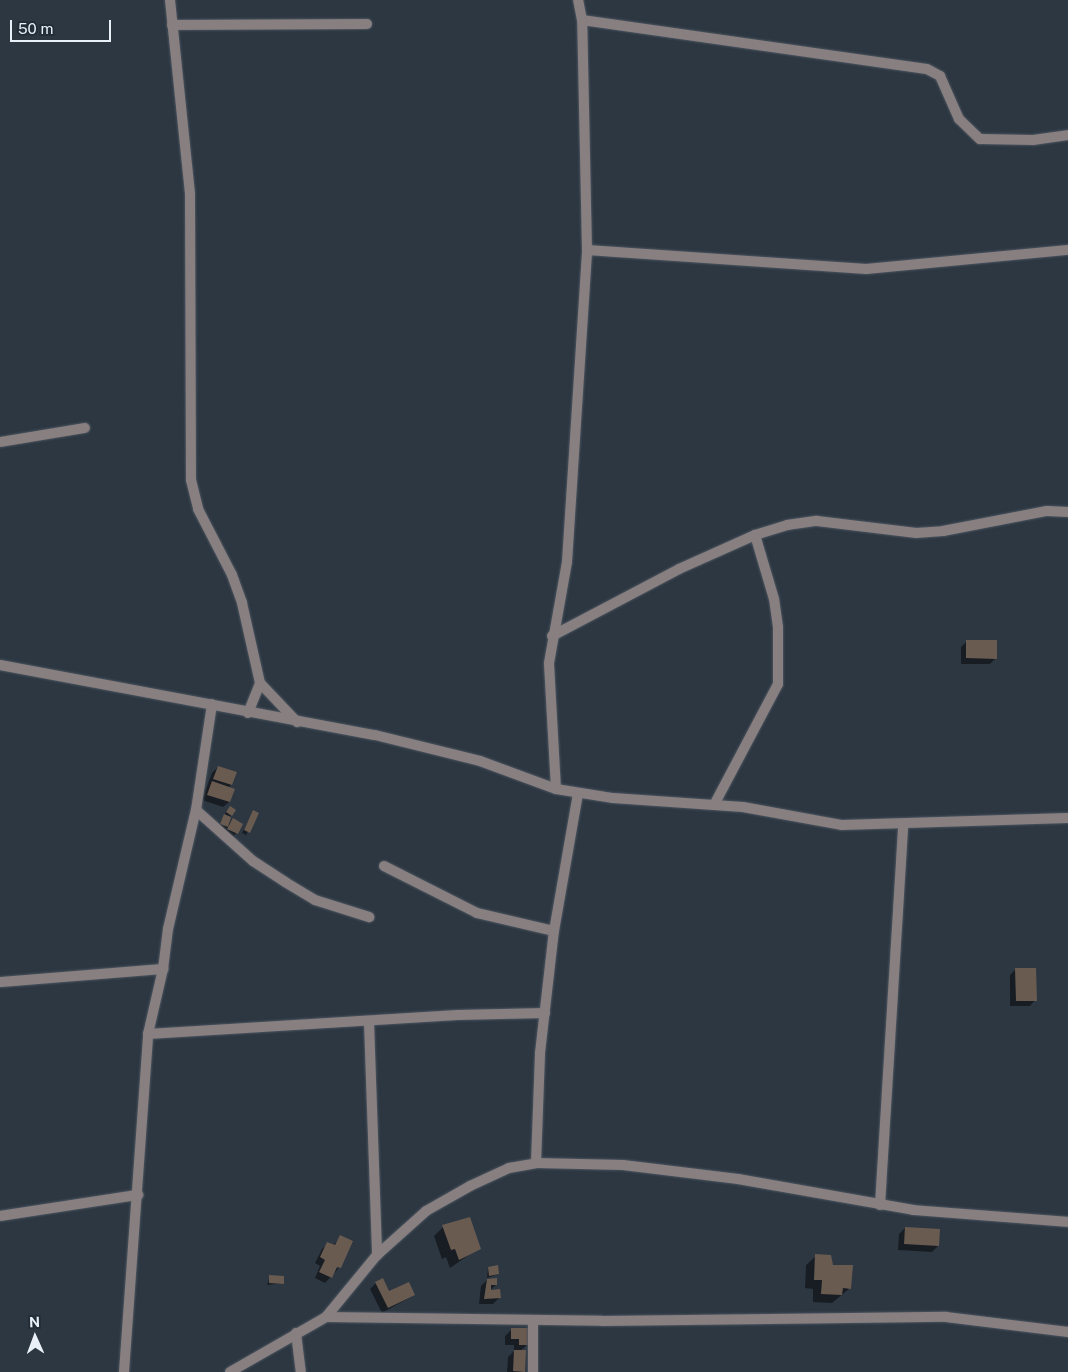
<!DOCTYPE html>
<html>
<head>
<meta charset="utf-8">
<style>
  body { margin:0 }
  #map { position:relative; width:1068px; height:1372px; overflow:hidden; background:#2d3742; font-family:"Public Sans",sans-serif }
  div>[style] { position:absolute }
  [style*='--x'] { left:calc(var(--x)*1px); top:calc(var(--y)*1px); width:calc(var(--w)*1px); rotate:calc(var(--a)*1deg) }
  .shadow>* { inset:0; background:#0007 }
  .building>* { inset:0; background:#6a5b51 }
  .roads { filter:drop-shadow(0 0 1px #4b555f) drop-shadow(0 0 1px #4b555f) }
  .minor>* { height:10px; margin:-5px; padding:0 5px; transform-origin:5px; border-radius:5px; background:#887f80 }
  span { translate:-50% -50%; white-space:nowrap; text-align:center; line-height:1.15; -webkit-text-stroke:4px #232d38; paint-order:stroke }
  .north { position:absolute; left:10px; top:1312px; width:50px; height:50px; -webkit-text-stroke:4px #232d38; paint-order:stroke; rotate:358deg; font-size:14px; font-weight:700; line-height:20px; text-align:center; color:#e9f0f7 }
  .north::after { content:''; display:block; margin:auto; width:18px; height:22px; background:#e9f0f7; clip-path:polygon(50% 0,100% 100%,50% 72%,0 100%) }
  .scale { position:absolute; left:10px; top:20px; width:101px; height:22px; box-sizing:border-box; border:2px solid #e9f0f7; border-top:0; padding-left:6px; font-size:15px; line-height:18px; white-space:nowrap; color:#e9f0f7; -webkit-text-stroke:4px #232d38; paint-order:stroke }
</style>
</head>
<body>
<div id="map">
  <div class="shadow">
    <i style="clip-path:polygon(967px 641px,996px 658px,990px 664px,961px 664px,961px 647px)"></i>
    <i style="clip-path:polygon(218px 767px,231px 785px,228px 788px,229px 802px,223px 807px,202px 800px,212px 773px)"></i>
    <i style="clip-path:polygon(227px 810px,231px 815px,227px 826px,233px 820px,241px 824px,234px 836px,218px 827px)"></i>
    <i style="clip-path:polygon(253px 812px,258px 814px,246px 835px,242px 833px)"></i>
    <i style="clip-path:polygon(1016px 969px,1035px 1000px,1030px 1006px,1010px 1006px,1010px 975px)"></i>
    <i style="clip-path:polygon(443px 1227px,479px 1248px,450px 1268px,446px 1257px,442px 1259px,434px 1236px)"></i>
    <i style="clip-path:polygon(905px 1228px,938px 1246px,932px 1252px,898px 1250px,899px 1234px)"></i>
    <i style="clip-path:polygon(340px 1237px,352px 1242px,339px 1268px,331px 1265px,338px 1269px,325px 1283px,315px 1278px,320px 1266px,315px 1263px,322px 1249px,328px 1244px,333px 1246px)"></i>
    <i style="clip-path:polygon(816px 1256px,832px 1266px,850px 1288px,832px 1303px,813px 1302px,813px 1289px,805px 1288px,806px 1265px)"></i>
    <i style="clip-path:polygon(488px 1268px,498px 1274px,487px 1278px)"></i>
    <i style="clip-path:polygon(270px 1276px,283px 1283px,267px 1285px)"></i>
    <i style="clip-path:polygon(487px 1280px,496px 1285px,489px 1291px,499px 1298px,493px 1304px,479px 1304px,481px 1286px)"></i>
    <i style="clip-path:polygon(376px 1283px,389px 1293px,414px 1295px,382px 1313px,370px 1289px)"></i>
    <i style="clip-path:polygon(511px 1330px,527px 1345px,520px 1351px,523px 1372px,507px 1372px,508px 1357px,514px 1351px,514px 1345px,505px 1345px,505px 1336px)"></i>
  </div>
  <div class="building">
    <i style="clip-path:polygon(966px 640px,997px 640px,997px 659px,966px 658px)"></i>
    <i style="clip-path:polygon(218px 766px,237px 772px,232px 785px,213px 779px)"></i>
    <i style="clip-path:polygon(212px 781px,235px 789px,230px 802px,207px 795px)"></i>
    <i style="clip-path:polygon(230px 806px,236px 810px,232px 816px,226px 812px)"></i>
    <i style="clip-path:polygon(253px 810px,259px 813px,250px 833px,244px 830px)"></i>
    <i style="clip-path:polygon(224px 814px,231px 817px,228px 827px,220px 824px)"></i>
    <i style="clip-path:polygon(233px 818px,243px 824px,238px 834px,227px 829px)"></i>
    <i style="clip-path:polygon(1015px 968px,1036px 968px,1037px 1001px,1016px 1001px)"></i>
    <i style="clip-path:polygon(470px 1217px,481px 1249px,459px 1260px,455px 1249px,451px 1250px,442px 1225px)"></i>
    <i style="clip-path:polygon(905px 1227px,940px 1229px,939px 1246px,904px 1244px)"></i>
    <i style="clip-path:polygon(340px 1235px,353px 1241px,341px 1268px,337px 1267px,332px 1278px,319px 1272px,325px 1260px,320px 1257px,327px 1242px,335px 1245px)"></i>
    <i style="clip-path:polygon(815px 1254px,831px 1255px,833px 1265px,853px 1265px,851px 1289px,843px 1288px,842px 1295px,821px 1294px,822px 1280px,814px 1280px)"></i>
    <i style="clip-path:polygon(498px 1265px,499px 1274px,489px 1276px,488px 1267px)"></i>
    <i style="clip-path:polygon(269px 1275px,284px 1276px,284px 1284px,269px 1283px)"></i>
    <i style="clip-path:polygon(383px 1278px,389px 1291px,409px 1282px,415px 1295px,388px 1308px,375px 1282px)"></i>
    <i style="clip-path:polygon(497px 1278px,497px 1285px,491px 1285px,491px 1290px,500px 1289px,501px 1298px,484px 1299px,487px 1279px)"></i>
    <i style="clip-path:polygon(511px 1328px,528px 1328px,528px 1345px,519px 1345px,519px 1339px,511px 1339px)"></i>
    <i style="clip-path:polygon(514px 1350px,526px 1350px,525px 1372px,513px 1371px)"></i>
  </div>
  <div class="roads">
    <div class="minor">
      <i style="--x:170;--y:0;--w:196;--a:84.1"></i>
      <i style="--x:190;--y:195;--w:285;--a:89.8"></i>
      <i style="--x:191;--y:480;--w:30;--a:76"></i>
      <i style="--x:198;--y:509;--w:74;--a:62.7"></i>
      <i style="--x:232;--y:575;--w:30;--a:70"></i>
      <i style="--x:242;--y:603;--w:82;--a:77.3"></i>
      <i style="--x:260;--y:683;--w:54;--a:46.5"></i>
      <i style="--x:582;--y:20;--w:348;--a:8.1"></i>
      <i style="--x:927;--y:69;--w:15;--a:28"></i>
      <i style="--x:940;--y:76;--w:47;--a:66.2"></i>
      <i style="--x:959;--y:119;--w:29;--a:44"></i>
      <i style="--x:980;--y:139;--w:53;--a:1.1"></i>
      <i style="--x:1033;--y:140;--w:35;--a:-8"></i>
      <i style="--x:172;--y:25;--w:195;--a:-0.3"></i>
      <i style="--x:587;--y:250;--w:280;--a:3.9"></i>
      <i style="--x:866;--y:269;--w:203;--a:-5.4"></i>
      <i style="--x:0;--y:442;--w:86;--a:-9.4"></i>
      <i style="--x:552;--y:636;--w:144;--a:-27.8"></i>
      <i style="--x:679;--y:569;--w:83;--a:-24.1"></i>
      <i style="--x:755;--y:535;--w:34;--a:-17"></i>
      <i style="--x:787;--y:525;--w:30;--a:-8"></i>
      <i style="--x:817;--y:521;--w:100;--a:6.9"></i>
      <i style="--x:916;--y:533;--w:27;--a:-4"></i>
      <i style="--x:943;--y:531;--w:106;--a:-10.9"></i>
      <i style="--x:1047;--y:511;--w:21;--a:3"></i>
      <i style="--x:0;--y:665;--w:381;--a:10.6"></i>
      <i style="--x:375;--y:735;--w:108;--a:13.9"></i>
      <i style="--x:480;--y:761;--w:81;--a:20.2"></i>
      <i style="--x:556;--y:789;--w:58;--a:9"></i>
      <i style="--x:613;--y:798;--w:130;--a:4"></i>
      <i style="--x:743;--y:807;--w:101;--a:10.3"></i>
      <i style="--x:842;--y:825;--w:226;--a:-1.8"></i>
      <i style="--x:248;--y:713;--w:32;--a:-68"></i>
      <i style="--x:556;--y:789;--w:126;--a:-93.2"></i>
      <i style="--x:549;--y:663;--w:103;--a:-79.9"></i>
      <i style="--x:567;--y:562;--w:313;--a:-86.3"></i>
      <i style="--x:587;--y:250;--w:230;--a:-91.2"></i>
      <i style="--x:582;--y:20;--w:20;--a:-101"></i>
      <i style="--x:714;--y:805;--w:137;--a:-62.1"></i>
      <i style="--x:778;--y:684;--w:57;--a:-90"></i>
      <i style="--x:778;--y:627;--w:28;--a:-98"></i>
      <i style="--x:774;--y:599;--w:67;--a:-106.5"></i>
      <i style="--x:196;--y:810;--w:76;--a:41.8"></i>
      <i style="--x:253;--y:861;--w:38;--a:33"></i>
      <i style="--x:285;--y:882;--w:35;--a:31"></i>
      <i style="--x:315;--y:900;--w:57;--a:17.5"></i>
      <i style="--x:384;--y:866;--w:104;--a:26.8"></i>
      <i style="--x:477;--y:913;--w:79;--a:13.2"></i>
      <i style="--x:0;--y:982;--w:164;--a:-4.6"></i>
      <i style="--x:369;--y:1022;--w:233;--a:88"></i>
      <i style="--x:148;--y:1034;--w:310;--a:-3.5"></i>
      <i style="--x:457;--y:1015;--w:88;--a:-1.3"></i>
      <i style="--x:536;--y:1163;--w:87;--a:1.3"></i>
      <i style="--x:623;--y:1165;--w:116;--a:6.9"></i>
      <i style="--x:738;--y:1179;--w:178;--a:10"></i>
      <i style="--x:913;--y:1210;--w:155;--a:4.4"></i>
      <i style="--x:880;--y:1205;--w:381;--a:-86.5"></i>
      <i style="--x:0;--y:1216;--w:140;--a:-8.7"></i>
      <i style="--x:326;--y:1317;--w:80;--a:-50.6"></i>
      <i style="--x:377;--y:1255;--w:66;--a:-41.9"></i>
      <i style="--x:426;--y:1211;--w:51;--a:-29.6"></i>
      <i style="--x:470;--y:1186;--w:43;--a:-24.8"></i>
      <i style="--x:509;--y:1168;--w:27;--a:-10"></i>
      <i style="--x:536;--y:1163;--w:110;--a:-87.9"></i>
      <i style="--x:540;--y:1053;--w:123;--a:-83.5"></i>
      <i style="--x:554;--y:931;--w:140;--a:-80.1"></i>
      <i style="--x:296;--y:1333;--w:39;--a:83"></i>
      <i style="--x:124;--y:1372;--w:339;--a:-85.9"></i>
      <i style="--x:148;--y:1034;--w:67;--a:-77"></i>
      <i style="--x:163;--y:969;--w:40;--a:-82.9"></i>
      <i style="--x:168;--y:929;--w:122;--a:-76.8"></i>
      <i style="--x:196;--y:810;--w:107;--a:-81.4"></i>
      <i style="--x:230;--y:1372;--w:111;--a:-29.8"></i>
      <i style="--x:326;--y:1317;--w:276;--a:0.8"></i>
      <i style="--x:602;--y:1321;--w:344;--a:-0.7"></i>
      <i style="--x:946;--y:1317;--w:123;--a:7"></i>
      <i style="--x:533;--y:1372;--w:52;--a:-90"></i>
    </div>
  </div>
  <div class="north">N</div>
  <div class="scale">50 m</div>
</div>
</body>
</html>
